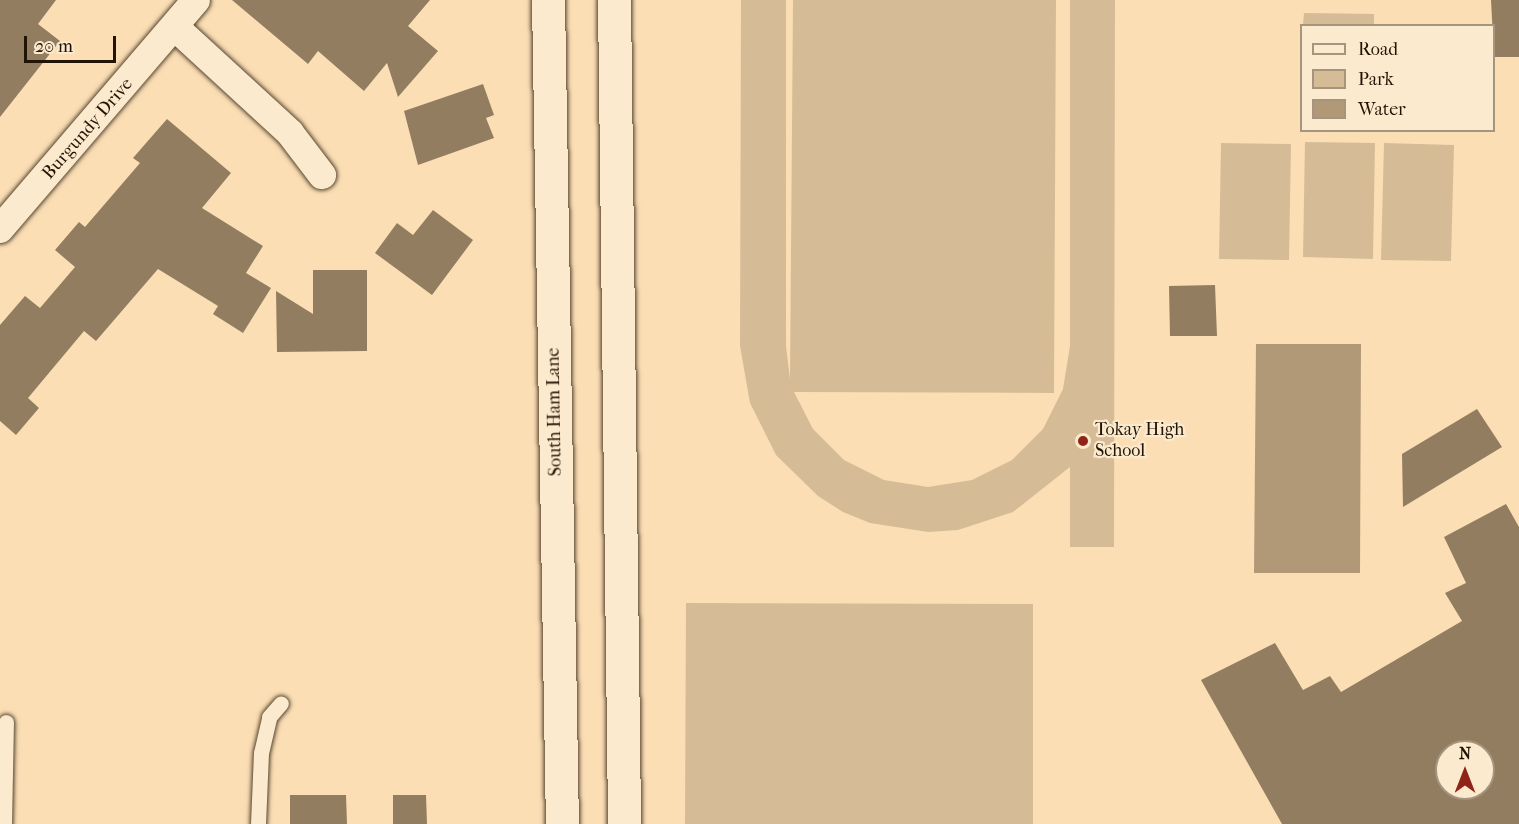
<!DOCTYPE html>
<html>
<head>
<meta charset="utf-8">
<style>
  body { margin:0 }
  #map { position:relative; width:1519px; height:824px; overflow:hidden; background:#fbdeb4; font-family:"IM FELL French Canon",serif }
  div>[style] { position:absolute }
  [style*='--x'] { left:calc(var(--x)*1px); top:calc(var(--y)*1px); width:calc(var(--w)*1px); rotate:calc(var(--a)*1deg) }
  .green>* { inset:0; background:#d6bc96 }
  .water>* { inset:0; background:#b19978 }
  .building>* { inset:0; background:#937d60 }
  .roads { filter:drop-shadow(0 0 2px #584631) drop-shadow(0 0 2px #584631) }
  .service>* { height:15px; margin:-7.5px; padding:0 7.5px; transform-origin:7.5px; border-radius:7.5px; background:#fceace }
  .minor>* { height:28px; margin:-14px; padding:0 14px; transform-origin:14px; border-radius:14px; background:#fceace }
  .secondary>* { height:33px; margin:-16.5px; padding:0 16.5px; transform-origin:16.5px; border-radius:16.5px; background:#fceace }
  .dots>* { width:16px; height:16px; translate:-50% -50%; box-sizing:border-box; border:3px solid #fceace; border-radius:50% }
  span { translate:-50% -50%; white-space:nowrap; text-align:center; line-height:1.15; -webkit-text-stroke:4.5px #fceace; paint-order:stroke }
  .street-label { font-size:18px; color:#221405 }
  .poi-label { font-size:18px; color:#221405 }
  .left { translate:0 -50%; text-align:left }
  .legend { position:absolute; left:1300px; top:24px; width:195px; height:108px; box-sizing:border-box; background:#fceace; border:2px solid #a5947e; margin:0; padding:8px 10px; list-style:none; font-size:18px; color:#221405 }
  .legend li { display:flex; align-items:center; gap:12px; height:30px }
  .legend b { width:30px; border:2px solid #a5947e }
  .north { position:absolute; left:1435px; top:740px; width:60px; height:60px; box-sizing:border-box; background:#fceace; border:2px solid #a5947e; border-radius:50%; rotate:0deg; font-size:16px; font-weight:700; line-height:24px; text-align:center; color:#221405 }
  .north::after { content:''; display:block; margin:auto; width:21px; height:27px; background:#8f2418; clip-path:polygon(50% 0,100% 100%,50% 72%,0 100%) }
  .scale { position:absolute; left:24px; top:36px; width:92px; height:27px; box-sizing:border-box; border:3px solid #221405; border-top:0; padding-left:8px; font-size:18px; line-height:21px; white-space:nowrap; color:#221405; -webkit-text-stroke:4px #fceace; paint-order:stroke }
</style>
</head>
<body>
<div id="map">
  <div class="green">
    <i style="clip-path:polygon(741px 0,786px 0,786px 346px,790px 379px,793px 0,1056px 0,1054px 393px,794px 392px,813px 429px,844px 460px,884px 480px,928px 487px,972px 480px,1012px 460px,1043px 429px,1063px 389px,1070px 346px,1070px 0,1115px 0,1114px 547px,1070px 547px,1070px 467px,1013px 512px,958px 530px,928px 532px,870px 523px,843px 512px,818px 496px,776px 455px,750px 403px,740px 346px)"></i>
    <i style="clip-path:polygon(1304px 13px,1374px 14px,1374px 25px,1303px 25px)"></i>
    <i style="clip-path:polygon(1305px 142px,1375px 143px,1373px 259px,1303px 257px)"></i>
    <i style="clip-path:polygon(1221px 143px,1291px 144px,1289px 260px,1219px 259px)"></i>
    <i style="clip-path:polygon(1384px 143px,1454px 145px,1451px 261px,1381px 260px)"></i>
    <i style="clip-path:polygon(686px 603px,1033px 604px,1033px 824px,685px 824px)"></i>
  </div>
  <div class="water">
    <i style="clip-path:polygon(1256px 344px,1361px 344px,1360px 573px,1254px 573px)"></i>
  </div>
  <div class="building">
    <i style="clip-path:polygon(0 0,56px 0,38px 24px,60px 41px,0 117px)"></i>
    <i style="clip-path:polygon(232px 0,430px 0,408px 26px,438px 51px,398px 97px,387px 63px,364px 91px,318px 51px,308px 64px)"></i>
    <i style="clip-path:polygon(1491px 0,1519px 0,1519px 57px,1494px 57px)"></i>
    <i style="clip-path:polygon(483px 84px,494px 115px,486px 118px,494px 138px,418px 165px,404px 111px)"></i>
    <i style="clip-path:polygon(167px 119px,231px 173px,202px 208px,263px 246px,246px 273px,271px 288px,243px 333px,213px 314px,218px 306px,158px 269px,96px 341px,84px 331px,28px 398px,39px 408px,16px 435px,0 421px,0 325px,25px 296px,40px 308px,75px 267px,55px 250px,79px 222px,85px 227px,140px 163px,133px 158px)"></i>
    <i style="clip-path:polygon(433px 210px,473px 240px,432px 295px,375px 253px,397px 223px,413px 235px)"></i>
    <i style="clip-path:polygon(313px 270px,367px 270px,367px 351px,277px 352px,276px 291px,313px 314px)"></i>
    <i style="clip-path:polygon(1215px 285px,1217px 336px,1170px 336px,1169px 286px)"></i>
    <i style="clip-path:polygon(1477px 409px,1502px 447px,1403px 507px,1402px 454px)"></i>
    <i style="clip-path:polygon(evenodd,1506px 504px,1519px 527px,1519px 824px,1282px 824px,1201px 680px,1275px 643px,1303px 690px,1330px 676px,1341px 692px,1462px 621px,1445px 593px,1466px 583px,1444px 537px,1506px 504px,1447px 752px,1483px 752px,1483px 788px,1447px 788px,1447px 752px)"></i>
    <i style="clip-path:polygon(290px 795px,346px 795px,347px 824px,290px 824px)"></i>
    <i style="clip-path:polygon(393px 795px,426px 795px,427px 824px,393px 824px)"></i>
  </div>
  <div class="roads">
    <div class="service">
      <i style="--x:4;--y:824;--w:102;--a:-88.9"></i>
      <i style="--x:258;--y:824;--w:71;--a:-87.6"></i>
      <i style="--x:261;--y:753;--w:37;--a:-77"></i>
      <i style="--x:269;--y:717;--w:18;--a:-49"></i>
    </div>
    <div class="minor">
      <i style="--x:176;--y:28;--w:155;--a:42.6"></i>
      <i style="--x:290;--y:133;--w:53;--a:52.7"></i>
      <i style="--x:0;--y:229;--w:301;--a:-49.4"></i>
    </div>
    <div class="secondary">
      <i style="--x:548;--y:0;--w:824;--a:89.03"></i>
      <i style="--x:614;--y:0;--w:824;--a:89.3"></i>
    </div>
  </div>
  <div class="dots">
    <i style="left:1083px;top:441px;background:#8f2418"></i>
  </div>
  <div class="street-label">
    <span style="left:88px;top:129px;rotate:-49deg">Burgundy Drive</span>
    <span style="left:555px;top:412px;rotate:-91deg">South Ham Lane</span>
  </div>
  <div class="poi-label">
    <span class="left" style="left:1095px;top:441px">Tokay High<br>School</span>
  </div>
  <ul class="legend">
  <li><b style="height:8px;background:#fceace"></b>Road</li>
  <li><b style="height:16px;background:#d6bc96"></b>Park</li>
  <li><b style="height:16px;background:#b19978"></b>Water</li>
  </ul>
  <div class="north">N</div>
  <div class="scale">20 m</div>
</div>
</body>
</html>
